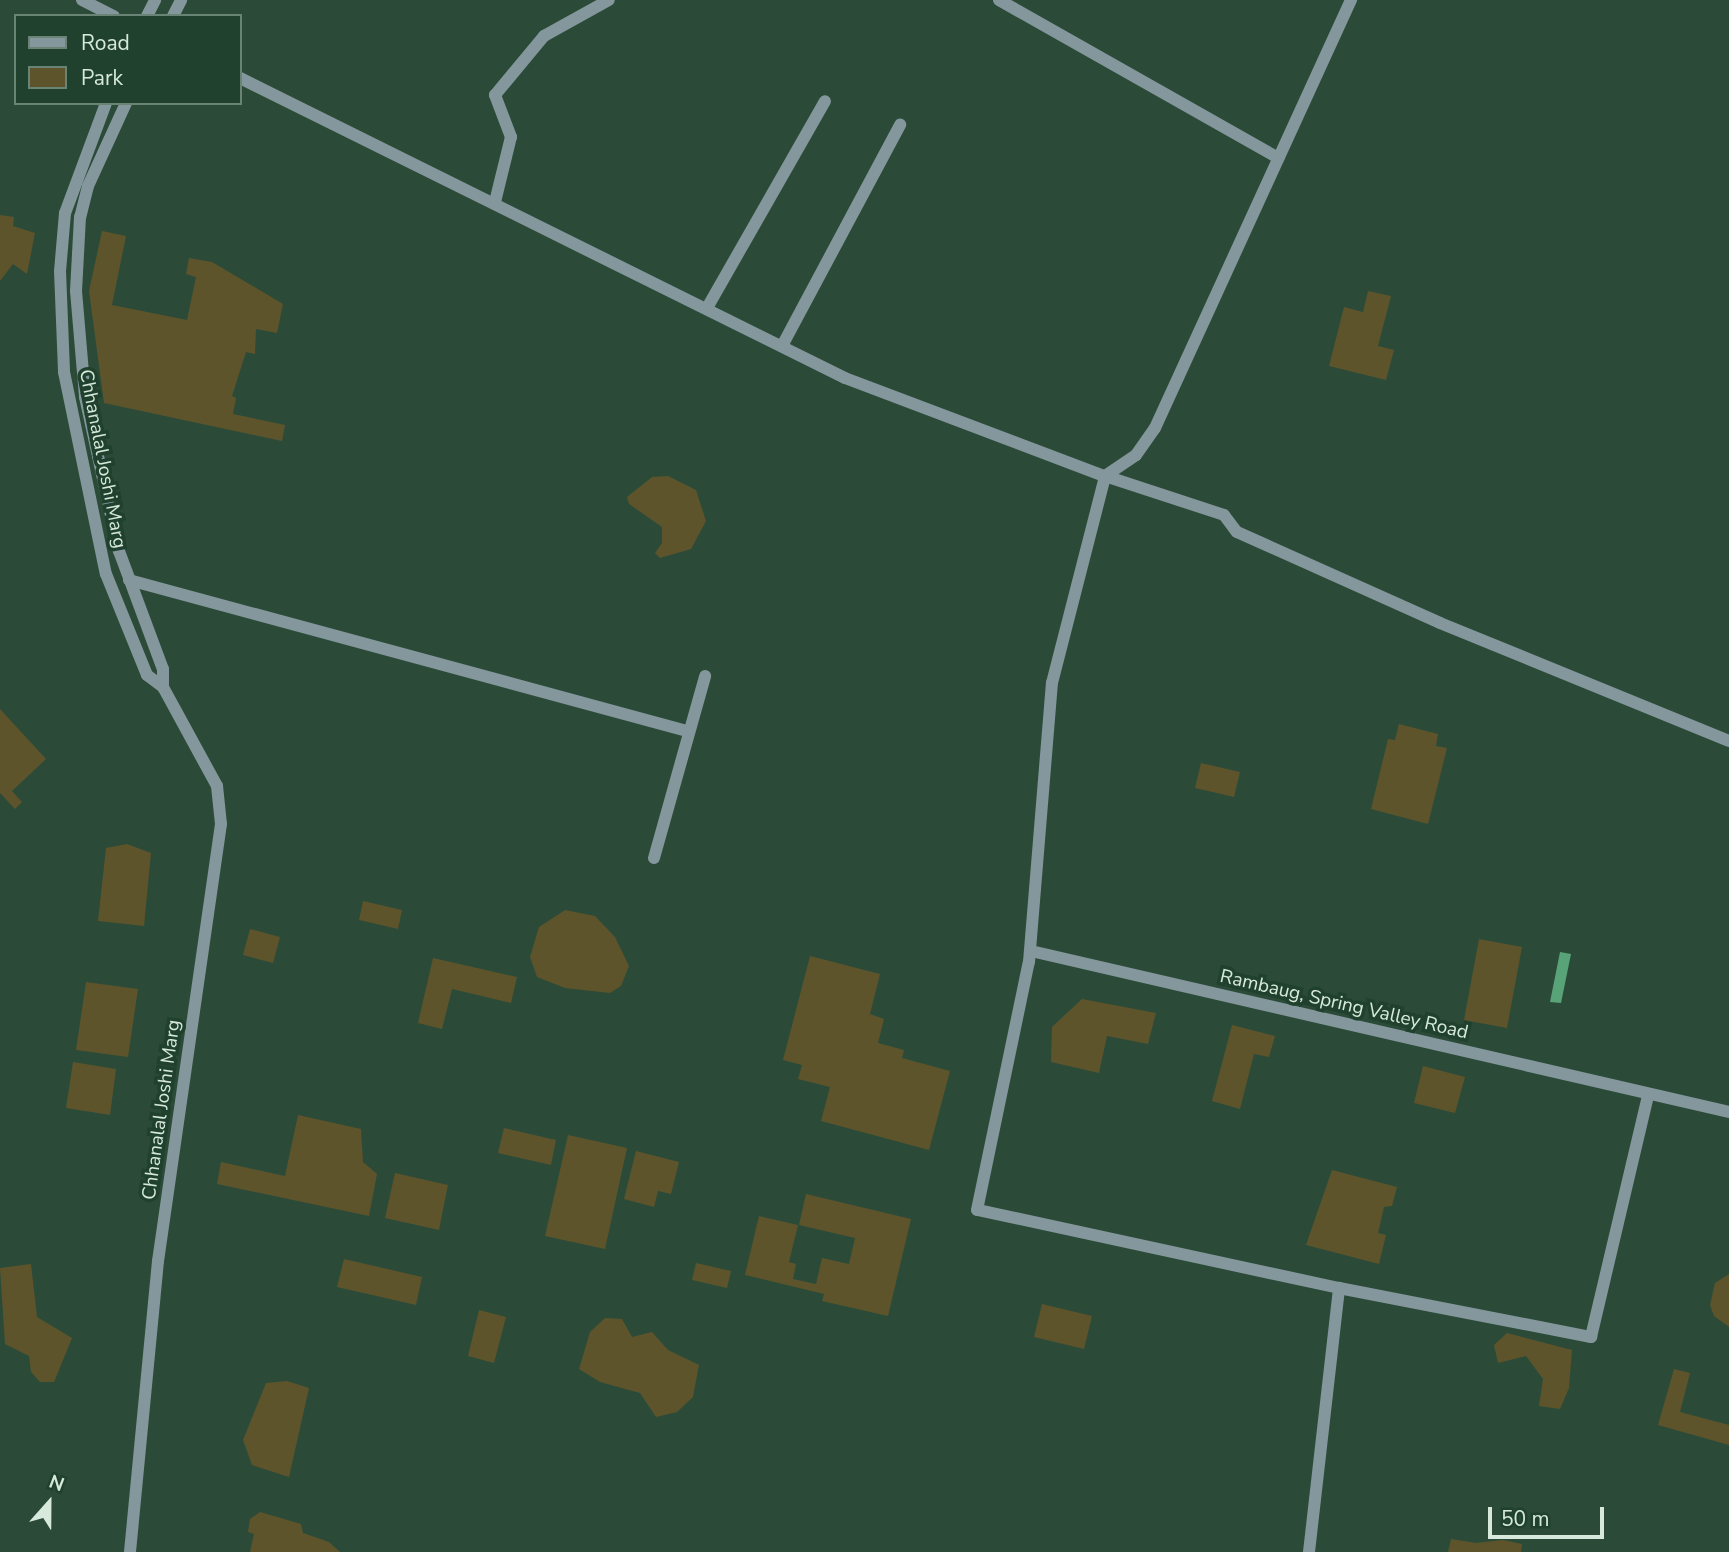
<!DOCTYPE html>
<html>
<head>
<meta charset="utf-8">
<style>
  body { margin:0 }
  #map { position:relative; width:1729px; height:1552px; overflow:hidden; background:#2b4b38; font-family:"Nunito Sans",sans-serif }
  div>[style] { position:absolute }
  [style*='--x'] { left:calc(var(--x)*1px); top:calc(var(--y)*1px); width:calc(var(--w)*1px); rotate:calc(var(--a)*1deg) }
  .green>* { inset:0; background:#5d542c }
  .water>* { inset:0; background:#59a379 }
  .minor>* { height:12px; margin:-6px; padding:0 6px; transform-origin:6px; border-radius:6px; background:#84979c }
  span { translate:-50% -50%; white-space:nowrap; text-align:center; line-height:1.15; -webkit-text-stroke:7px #20412e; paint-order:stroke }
  .street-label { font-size:19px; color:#d6e9dc }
  .legend { position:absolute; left:14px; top:14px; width:228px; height:91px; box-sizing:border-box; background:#20412e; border:2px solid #698474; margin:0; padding:9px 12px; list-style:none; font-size:21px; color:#d6e9dc }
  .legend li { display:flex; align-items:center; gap:14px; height:35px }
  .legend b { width:35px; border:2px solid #698474 }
  .north { position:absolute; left:14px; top:1468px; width:70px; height:70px; -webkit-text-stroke:5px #20412e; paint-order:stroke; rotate:21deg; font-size:19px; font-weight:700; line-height:28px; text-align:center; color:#d6e9dc }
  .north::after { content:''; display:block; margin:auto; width:24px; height:32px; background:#d6e9dc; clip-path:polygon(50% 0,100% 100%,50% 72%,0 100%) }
  .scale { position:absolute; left:1488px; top:1507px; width:116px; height:32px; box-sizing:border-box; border:4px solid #d6e9dc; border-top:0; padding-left:9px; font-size:21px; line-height:24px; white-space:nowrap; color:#d6e9dc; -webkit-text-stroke:5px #20412e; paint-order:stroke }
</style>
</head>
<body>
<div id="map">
  <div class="green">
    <i style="clip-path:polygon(0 215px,14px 217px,13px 226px,35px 233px,27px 274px,13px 264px,0 281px)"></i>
    <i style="clip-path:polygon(102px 231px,126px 236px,112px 305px,187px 320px,196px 277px,186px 274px,189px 258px,212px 262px,283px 304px,277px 333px,256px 329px,255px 354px,246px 352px,232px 396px,236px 398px,233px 414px,285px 425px,282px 441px,104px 403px,89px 291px)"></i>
    <i style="clip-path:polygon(1368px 291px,1391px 296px,1378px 346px,1394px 350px,1386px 380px,1329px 366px,1344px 307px,1363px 312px)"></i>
    <i style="clip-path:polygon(668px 476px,696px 490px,706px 521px,691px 549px,660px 558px,655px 553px,662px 543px,662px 527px,629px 504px,627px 497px,652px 477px)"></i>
    <i style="clip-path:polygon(0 709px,46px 759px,12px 791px,22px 802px,15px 809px,0 793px)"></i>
    <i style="clip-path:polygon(1399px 724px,1438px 734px,1436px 746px,1447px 748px,1428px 824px,1371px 809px,1388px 739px,1395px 740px)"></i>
    <i style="clip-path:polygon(1201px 763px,1240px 772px,1234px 797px,1195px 788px)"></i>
    <i style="clip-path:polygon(127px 844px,151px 853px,144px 926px,98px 921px,106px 848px)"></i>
    <i style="clip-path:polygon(363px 901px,402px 910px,398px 929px,359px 920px)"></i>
    <i style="clip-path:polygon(565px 910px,595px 916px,615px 937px,629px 966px,621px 986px,610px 993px,565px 988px,537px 977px,530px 957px,539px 927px)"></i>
    <i style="clip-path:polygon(250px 929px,280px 937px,273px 963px,243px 955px)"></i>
    <i style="clip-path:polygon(1479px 939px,1522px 947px,1507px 1028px,1464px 1020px)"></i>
    <i style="clip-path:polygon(810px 956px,880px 974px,870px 1014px,884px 1019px,878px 1043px,904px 1050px,902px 1058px,950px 1071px,929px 1150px,821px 1121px,830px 1087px,798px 1079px,802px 1065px,783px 1060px)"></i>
    <i style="clip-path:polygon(433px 958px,517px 977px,511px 1003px,452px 989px,442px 1029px,418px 1023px)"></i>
    <i style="clip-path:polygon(86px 982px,138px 989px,128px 1057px,76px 1050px)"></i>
    <i style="clip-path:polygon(1082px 999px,1156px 1013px,1148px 1044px,1107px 1036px,1099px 1073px,1051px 1062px,1052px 1027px)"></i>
    <i style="clip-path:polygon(1232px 1025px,1275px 1036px,1269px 1057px,1254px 1054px,1240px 1109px,1212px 1101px)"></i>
    <i style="clip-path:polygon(73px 1062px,116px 1069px,110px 1115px,66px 1108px)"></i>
    <i style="clip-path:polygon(1423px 1066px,1465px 1077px,1455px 1113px,1414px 1103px)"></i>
    <i style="clip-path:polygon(298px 1115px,361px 1129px,363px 1162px,377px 1174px,369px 1216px,217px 1184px,221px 1162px,285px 1176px)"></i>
    <i style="clip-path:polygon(504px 1128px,556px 1140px,551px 1165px,498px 1153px)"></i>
    <i style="clip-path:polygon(568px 1135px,627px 1148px,605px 1249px,545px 1236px)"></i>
    <i style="clip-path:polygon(636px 1151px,679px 1162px,671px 1194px,658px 1191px,654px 1207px,624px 1199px)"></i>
    <i style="clip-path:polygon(1332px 1170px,1397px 1187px,1392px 1206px,1384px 1207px,1378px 1233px,1386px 1235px,1379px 1264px,1306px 1245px)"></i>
    <i style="clip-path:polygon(395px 1173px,448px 1185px,439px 1230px,385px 1218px)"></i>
    <i style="clip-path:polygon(806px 1194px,911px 1219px,888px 1316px,822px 1301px,824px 1294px,745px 1275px,759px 1216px,798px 1225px,789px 1262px,796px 1264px,793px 1279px,816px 1284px,822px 1258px,849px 1264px,855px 1238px,799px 1225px)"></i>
    <i style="clip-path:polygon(344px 1259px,422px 1277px,416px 1305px,337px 1287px)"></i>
    <i style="clip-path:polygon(696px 1263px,731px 1271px,727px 1288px,692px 1280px)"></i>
    <i style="clip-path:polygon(31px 1264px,37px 1317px,72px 1338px,54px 1382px,40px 1382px,31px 1372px,29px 1356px,5px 1344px,0 1268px)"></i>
    <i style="clip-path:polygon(1729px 1274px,1729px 1327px,1714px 1316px,1710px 1305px,1715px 1283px)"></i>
    <i style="clip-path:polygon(1042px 1304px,1092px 1316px,1084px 1349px,1034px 1337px)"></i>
    <i style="clip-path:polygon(479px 1310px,506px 1317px,494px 1363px,468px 1356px)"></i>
    <i style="clip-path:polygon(605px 1318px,622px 1319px,632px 1337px,652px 1332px,668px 1350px,699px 1365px,693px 1397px,677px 1412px,656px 1417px,640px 1393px,600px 1382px,579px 1369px,590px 1332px)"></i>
    <i style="clip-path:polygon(1507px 1333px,1572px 1350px,1569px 1388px,1560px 1409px,1539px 1406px,1543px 1379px,1526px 1356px,1498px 1363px,1494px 1345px)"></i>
    <i style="clip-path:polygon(1674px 1369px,1690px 1373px,1680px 1412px,1729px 1425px,1729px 1445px,1658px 1425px)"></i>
    <i style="clip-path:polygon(287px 1381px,309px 1388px,289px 1477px,252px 1465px,243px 1440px,266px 1383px)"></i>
    <i style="clip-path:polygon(260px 1512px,301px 1524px,303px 1533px,329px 1542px,340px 1552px,250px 1552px,254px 1534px,248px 1532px,250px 1519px)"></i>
    <i style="clip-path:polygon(1451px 1539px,1476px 1543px,1503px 1540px,1522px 1544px,1521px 1552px,1448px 1552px)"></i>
  </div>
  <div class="water">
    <i style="clip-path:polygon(1560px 952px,1571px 954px,1561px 1003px,1550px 1002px)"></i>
  </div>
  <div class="minor">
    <i style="--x:82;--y:0;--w:36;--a:27"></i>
    <i style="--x:999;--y:0;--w:321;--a:29.5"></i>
    <i style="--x:147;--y:16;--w:18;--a:-63"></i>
    <i style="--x:173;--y:16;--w:18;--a:-63"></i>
    <i style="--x:240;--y:78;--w:675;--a:26.38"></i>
    <i style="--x:845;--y:378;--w:278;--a:20.7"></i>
    <i style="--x:1105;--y:476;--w:125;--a:18.1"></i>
    <i style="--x:1224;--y:515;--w:21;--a:53"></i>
    <i style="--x:1237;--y:532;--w:222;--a:24.1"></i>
    <i style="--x:1440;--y:623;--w:312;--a:22.2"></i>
    <i style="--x:106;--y:103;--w:117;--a:110.4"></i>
    <i style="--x:65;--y:213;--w:58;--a:94.9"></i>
    <i style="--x:60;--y:271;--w:101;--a:87.7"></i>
    <i style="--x:64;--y:372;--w:206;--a:78.3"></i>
    <i style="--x:106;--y:574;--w:109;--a:67.9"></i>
    <i style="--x:147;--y:675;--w:20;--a:37"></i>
    <i style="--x:126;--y:103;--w:91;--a:114.6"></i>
    <i style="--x:88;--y:186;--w:32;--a:104"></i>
    <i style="--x:80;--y:217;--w:74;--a:93.1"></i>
    <i style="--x:76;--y:291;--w:106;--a:85.1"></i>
    <i style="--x:85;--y:397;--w:158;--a:77.6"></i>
    <i style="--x:119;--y:551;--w:126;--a:69.6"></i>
    <i style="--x:163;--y:669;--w:18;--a:90"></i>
    <i style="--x:163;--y:687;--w:113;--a:61.4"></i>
    <i style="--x:217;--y:786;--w:38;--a:84"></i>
    <i style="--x:221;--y:824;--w:442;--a:98.2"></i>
    <i style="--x:158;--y:1261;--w:292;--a:95.5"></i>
    <i style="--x:495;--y:202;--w:67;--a:-76.2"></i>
    <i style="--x:511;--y:137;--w:45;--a:-110.9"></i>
    <i style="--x:495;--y:95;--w:77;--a:-50.3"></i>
    <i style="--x:544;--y:36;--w:74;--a:-29"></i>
    <i style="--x:707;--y:308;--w:238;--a:-60.3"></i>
    <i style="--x:782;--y:346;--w:251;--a:-61.9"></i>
    <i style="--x:129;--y:580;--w:578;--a:15.14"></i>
    <i style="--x:654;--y:858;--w:189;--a:-74.3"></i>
    <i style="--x:1031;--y:951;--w:716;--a:12.99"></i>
    <i style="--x:1339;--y:1288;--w:257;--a:11"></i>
    <i style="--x:1591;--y:1337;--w:249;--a:-76.7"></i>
    <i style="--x:1309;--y:1552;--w:266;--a:-83.5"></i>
    <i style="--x:1339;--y:1288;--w:370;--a:-167.8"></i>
    <i style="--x:977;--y:1210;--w:253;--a:-78.2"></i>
    <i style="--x:1029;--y:962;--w:280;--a:-85.3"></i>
    <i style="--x:1052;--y:683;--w:214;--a:-75.6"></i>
    <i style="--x:1105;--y:476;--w:37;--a:-34"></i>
    <i style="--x:1136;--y:455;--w:33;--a:-55"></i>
    <i style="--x:1155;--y:428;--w:471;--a:-65.4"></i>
  </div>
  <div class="street-label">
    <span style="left:102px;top:459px;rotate:79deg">Chhanalal Joshi Marg</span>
    <span style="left:1344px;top:1005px;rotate:13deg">Rambaug, Spring Valley Road</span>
    <span style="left:162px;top:1110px;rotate:-82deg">Chhanalal Joshi Marg</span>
  </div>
  <ul class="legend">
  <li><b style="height:9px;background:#84979c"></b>Road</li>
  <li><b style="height:19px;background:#5d542c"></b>Park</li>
  </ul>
  <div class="north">N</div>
  <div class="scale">50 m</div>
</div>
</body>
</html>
